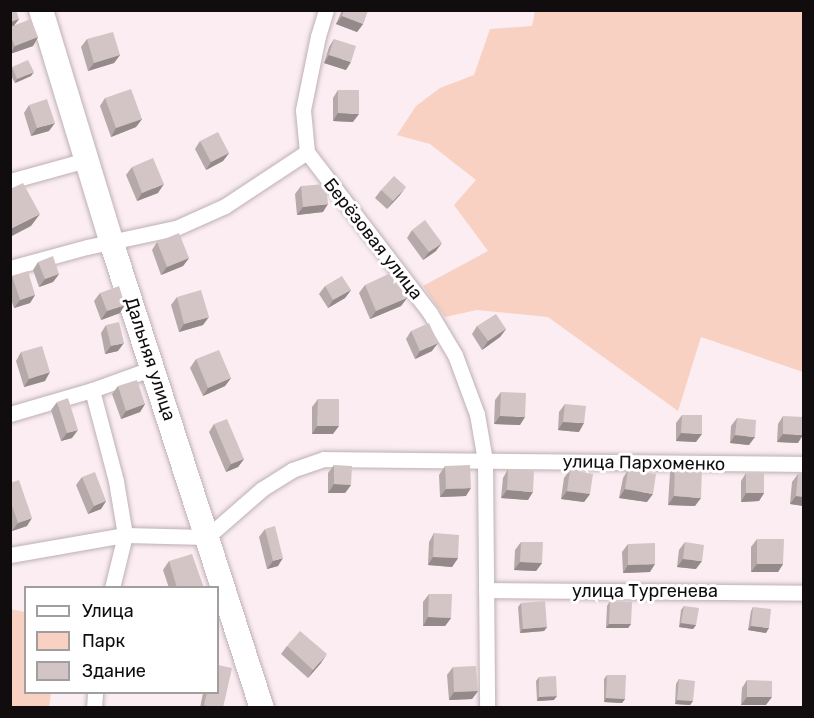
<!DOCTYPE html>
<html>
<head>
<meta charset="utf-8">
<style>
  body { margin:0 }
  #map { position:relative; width:814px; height:718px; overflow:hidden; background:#fbedf2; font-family:Rubik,sans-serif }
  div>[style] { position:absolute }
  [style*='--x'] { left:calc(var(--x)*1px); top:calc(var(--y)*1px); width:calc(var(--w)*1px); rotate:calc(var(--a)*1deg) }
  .green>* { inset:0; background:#f8d1c3 }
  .roads { filter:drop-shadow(0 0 2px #bdb0b5) drop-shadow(0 0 2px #bdb0b5) }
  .minor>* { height:15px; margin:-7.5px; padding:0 7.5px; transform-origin:7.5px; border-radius:7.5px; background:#fff }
  .primary>* { height:24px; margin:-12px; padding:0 12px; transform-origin:12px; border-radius:12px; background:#fff }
  .wall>* { inset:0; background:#b5a9a9 }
  .shaded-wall>* { inset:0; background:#948a8a }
  .building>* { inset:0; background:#d3c5c5 }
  span { translate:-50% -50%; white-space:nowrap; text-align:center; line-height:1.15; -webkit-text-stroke:6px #fff; paint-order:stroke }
  .street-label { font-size:18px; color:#110d0f }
  .frame { position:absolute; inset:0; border:12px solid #110d0f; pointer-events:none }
  .legend { position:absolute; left:24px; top:586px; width:195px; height:108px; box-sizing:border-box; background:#fff; border:2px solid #a09e9f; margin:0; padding:8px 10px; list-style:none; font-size:18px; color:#110d0f }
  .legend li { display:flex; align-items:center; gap:12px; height:30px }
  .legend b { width:30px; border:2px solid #a09e9f }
</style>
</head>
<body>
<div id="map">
  <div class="green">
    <i style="clip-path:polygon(535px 11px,803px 11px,803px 372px,701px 337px,678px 411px,548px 317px,477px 310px,445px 317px,423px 286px,488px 251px,454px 205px,476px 180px,430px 144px,397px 135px,416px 106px,440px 88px,474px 75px,490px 29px,532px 26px)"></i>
    <i style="clip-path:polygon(10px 609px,25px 612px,26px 692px,51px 693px,49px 707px,11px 707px)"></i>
  </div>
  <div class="roads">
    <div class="minor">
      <i style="--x:326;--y:10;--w:27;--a:107"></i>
      <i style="--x:318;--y:36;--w:76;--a:101.5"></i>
      <i style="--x:303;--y:110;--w:42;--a:84.6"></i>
      <i style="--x:307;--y:152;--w:203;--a:52.6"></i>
      <i style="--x:430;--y:313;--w:49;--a:59.2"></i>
      <i style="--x:455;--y:355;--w:63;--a:69.6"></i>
      <i style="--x:477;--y:414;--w:48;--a:80.3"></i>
      <i style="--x:485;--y:461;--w:247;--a:89.5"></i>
      <i style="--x:10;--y:181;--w:79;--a:-15.4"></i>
      <i style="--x:10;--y:268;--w:80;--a:-15.3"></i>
      <i style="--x:87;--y:247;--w:91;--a:-12.1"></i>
      <i style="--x:176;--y:228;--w:54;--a:-24.2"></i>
      <i style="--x:225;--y:206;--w:98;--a:-33.4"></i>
      <i style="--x:10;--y:414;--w:85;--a:-16.3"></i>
      <i style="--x:92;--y:390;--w:65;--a:-19.8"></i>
      <i style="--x:10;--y:555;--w:117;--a:-9.9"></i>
      <i style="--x:125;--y:535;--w:55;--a:-99.5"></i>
      <i style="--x:116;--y:481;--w:94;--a:-104.8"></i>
      <i style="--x:112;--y:588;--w:55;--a:-76.2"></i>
      <i style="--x:125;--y:535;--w:82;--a:1.4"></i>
      <i style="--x:207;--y:537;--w:73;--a:-41.1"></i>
      <i style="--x:262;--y:489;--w:36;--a:-32"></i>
      <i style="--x:292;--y:470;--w:34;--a:-19"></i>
      <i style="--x:324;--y:459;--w:480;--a:0.6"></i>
      <i style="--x:486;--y:590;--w:318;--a:0.5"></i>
      <i style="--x:94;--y:708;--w:16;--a:-86"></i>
    </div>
    <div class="primary">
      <i style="--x:41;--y:10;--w:241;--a:73.1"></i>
      <i style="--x:111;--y:241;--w:491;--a:72.1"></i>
    </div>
  </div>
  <div class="wall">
    <i style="clip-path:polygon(10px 10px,19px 19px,14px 25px,38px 37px,33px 46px,10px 54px)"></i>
    <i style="clip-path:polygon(342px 10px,368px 10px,363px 24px,357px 32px,336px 24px)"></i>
    <i style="clip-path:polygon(87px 39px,120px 55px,114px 63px,88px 71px,81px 47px)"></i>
    <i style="clip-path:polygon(334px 39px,346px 70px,324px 63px,329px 47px)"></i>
    <i style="clip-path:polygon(12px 67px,31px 76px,15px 83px,10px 74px,10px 69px)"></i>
    <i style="clip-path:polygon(338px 90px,353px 122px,333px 121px,333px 98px)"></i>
    <i style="clip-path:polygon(105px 98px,142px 119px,136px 127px,111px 137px,100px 106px)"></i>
    <i style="clip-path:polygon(29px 105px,49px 131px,31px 136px,24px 113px)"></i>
    <i style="clip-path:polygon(200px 141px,229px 153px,223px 161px,206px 170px,195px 149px)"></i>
    <i style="clip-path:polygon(132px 167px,158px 193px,137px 201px,126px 175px)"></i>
    <i style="clip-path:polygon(301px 186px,323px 212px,297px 215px,295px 194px)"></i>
    <i style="clip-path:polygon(381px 190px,400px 195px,387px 209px,375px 198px)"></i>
    <i style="clip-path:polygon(412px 230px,436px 251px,423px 260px,407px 238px)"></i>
    <i style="clip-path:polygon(157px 242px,189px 258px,183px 266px,161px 275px,152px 250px)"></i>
    <i style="clip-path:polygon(38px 262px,59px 274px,53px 282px,39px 287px,33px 270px)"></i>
    <i style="clip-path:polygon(12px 276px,35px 295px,30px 303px,14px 308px,10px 296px,10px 278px)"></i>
    <i style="clip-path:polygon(365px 285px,407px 298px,401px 306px,370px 319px,359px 293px)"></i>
    <i style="clip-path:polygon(325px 286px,351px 290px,345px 298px,328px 308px,319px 294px)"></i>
    <i style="clip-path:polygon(100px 293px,120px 313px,101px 320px,94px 301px)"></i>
    <i style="clip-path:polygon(177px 297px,203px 325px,179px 332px,171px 305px)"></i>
    <i style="clip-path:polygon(106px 325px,118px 351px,105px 354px,101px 333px)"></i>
    <i style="clip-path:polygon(477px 326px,506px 329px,500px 337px,482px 350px,472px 334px)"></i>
    <i style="clip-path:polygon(411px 331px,432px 351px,415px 359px,406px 339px)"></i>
    <i style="clip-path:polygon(21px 352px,45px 381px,24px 387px,16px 361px)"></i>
    <i style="clip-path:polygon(196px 359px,231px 378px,225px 386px,203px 396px,190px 368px)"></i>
    <i style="clip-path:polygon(118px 386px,145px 404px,140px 412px,121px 419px,112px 394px)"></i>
    <i style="clip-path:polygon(501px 392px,520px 425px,494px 424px,495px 400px)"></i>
    <i style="clip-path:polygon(318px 399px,333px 434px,312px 434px,312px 407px)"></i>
    <i style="clip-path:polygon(57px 402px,72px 438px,61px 441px,51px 410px)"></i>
    <i style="clip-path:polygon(565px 404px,579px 432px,558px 430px,559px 412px)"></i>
    <i style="clip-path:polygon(682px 415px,696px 442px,676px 441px,676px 423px)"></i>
    <i style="clip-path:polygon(783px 416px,798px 443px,777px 442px,778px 424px)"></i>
    <i style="clip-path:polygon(737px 418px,749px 445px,730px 443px,731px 426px)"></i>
    <i style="clip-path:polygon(214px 424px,244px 459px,238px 467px,226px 472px,209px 432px)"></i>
    <i style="clip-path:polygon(334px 465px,351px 485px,345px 493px,328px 493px,328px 473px)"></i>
    <i style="clip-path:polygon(675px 465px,695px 506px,668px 505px,670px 473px)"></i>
    <i style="clip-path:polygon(445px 466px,466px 496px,440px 497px,439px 475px)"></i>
    <i style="clip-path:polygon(508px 469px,528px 500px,501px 498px,503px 478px)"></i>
    <i style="clip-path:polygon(570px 470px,590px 494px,584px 502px,561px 499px,564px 478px)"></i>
    <i style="clip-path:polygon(628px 470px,647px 502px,619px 498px,623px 478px)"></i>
    <i style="clip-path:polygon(746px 473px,764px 493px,759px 501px,741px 502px,741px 481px)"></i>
    <i style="clip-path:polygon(798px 474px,804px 475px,804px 506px,790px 504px,792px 482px)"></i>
    <i style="clip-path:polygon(82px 477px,106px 501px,101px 509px,88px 514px,76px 485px)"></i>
    <i style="clip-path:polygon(10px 483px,27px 526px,12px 531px,10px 525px)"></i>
    <i style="clip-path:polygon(265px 529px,278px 566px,267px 569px,259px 537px)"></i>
    <i style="clip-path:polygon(434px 533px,458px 558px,452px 567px,428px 565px,429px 542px)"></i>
    <i style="clip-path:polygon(757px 539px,783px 564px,778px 572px,751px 572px,751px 547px)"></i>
    <i style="clip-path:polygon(521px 542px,542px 563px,536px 571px,514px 570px,515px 550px)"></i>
    <i style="clip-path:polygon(685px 542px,696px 569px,677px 567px,679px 550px)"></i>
    <i style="clip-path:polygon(628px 544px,650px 572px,623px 573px,622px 552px)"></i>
    <i style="clip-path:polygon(169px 561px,204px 588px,169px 588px,163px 570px)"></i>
    <i style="clip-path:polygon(429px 594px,451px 618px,445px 626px,423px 626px,423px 602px)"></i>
    <i style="clip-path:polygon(610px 601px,631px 624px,628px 628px,606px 628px,607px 606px)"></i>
    <i style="clip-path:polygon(521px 603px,547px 627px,544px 631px,520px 633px,518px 607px)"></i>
    <i style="clip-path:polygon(684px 606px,696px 625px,693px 629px,679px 627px,681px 610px)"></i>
    <i style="clip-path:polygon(753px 607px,766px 633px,748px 630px,751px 611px)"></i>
    <i style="clip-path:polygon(287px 646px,321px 663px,308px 678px,281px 654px)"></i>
    <i style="clip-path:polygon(453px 667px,478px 691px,472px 699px,449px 700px,447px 675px)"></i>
    <i style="clip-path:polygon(607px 675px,625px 699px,622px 703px,604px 702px,604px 679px)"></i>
    <i style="clip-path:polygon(539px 677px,554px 700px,537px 701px,536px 681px)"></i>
    <i style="clip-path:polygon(679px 679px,693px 701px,690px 705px,675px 704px,676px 684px)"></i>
    <i style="clip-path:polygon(747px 680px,766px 705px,741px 705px,742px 688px)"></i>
    <i style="clip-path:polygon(203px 693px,218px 693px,223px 708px,200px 708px)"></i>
  </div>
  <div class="shaded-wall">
    <i style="clip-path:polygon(342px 16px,363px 24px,357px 32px,336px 24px)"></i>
    <i style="clip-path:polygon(19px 19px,13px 27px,10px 28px,10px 22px)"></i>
    <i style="clip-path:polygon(38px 37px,33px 46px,10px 54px,15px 46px)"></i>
    <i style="clip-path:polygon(120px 55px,114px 63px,88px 71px,94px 63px)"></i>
    <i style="clip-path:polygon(329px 55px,351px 62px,346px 70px,324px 63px)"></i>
    <i style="clip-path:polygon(34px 72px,31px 76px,15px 83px,17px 79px)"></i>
    <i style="clip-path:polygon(338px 113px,359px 114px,353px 122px,333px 121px)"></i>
    <i style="clip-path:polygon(142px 119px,136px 127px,111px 137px,116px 128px)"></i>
    <i style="clip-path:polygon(55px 123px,49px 131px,31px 136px,37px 128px)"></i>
    <i style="clip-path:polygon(229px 153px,223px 161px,206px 170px,211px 162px)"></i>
    <i style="clip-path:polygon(164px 184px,158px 193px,137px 201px,142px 193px)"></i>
    <i style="clip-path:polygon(406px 187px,400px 195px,387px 209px,393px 201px)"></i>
    <i style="clip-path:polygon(328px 204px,323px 212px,297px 215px,303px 207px)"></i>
    <i style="clip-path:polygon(40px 214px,31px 226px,10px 237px,10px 229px)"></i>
    <i style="clip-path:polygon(442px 243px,436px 251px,423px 260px,429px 252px)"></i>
    <i style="clip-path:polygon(189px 258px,183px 266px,161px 275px,167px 267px)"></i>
    <i style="clip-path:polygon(59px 274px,53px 282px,39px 287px,45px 279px)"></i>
    <i style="clip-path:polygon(351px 290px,345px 298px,328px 308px,333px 300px)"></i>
    <i style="clip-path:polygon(35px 295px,30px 303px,14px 308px,20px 300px)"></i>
    <i style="clip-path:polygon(407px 298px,401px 306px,370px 319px,376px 311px)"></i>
    <i style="clip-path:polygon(125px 305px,120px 313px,101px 320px,107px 311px)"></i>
    <i style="clip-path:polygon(209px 317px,203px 325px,179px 332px,184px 324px)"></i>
    <i style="clip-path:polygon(506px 329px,500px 337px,482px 350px,488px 341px)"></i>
    <i style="clip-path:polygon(124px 343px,118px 351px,105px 354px,111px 346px)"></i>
    <i style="clip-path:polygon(438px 343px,432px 351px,415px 359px,420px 351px)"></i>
    <i style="clip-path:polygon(50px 372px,45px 381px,24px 387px,29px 379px)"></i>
    <i style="clip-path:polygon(231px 378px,225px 386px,203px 396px,208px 388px)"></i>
    <i style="clip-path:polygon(145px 404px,140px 412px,121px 419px,126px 411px)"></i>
    <i style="clip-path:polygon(500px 416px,525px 417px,520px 425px,494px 424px)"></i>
    <i style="clip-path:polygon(563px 422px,584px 423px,579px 432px,558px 430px)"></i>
    <i style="clip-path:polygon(317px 426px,339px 426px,333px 434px,312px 434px)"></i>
    <i style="clip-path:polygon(78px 430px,72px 438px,61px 441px,67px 433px)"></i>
    <i style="clip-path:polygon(681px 433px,702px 434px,696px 442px,676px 441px)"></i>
    <i style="clip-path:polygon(783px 434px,803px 435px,798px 443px,777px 442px)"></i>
    <i style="clip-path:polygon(735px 435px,755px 437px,749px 445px,730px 443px)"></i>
    <i style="clip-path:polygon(244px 459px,238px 467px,226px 472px,231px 464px)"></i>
    <i style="clip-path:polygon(334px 484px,351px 485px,345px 493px,328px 493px)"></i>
    <i style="clip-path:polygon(471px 488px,466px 496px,440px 497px,446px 489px)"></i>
    <i style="clip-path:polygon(625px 489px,653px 494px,647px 502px,619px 498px)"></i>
    <i style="clip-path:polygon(507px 490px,533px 492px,528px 500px,501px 498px)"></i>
    <i style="clip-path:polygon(567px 491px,590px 494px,584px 502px,561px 499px)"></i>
    <i style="clip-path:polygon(746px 493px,764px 493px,759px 501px,741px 502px)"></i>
    <i style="clip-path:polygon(674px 496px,701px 498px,695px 506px,668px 505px)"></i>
    <i style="clip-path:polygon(796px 496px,804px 497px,804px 506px,790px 504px)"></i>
    <i style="clip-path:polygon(106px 501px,101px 509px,88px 514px,94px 506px)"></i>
    <i style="clip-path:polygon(32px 518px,27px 526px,12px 531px,18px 523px)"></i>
    <i style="clip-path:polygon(433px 557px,458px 558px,452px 567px,428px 565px)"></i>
    <i style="clip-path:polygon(283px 558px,278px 566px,267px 569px,273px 561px)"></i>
    <i style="clip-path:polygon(683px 559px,702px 561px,696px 569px,677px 567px)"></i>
    <i style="clip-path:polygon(520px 562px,542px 563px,536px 571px,514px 570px)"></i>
    <i style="clip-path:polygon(655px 564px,650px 572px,623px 573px,628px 565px)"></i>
    <i style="clip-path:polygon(757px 564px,783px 564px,778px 572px,751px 572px)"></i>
    <i style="clip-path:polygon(428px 617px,451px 618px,445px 626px,423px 626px)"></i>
    <i style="clip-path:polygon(681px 623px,696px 625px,693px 629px,679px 627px)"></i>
    <i style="clip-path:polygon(609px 624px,631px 624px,628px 628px,606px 628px)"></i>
    <i style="clip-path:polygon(751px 626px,769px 628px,766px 633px,748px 630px)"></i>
    <i style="clip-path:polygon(547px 627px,544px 631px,520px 633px,523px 629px)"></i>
    <i style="clip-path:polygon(327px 654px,321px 663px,308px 678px,313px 670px)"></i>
    <i style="clip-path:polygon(478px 691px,472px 699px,449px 700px,454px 692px)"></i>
    <i style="clip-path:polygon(557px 696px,554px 700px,537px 701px,539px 697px)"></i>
    <i style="clip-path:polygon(747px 697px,772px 697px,766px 705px,741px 705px)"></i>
    <i style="clip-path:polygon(606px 698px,625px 699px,622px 703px,604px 702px)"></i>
    <i style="clip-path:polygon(677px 700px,693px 701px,690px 705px,675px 704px)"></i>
  </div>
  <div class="building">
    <i style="clip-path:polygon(10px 10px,16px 10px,19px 19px,10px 22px)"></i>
    <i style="clip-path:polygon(344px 10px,368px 10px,363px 24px,342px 16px)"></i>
    <i style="clip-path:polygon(31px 19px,38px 37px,15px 46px,10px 35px,10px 27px)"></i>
    <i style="clip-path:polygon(113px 32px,120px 55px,94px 63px,87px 39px)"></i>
    <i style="clip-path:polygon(334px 39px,356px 46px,351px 62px,329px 55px)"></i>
    <i style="clip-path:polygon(28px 60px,34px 72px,17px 79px,12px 67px)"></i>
    <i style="clip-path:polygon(131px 89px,142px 119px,116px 128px,105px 98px)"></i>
    <i style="clip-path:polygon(338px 90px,359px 90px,359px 114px,338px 113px)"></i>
    <i style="clip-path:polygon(47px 99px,55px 123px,37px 128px,29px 105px)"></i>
    <i style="clip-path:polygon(218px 132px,229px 153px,211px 162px,200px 141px)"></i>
    <i style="clip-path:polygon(153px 158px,164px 184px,142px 193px,132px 167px)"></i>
    <i style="clip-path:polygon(394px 176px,406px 187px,393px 201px,381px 190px)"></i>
    <i style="clip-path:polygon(23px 183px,40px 214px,10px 229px,10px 189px)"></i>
    <i style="clip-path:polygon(326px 184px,328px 204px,303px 207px,301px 186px)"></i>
    <i style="clip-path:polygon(425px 220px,442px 243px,429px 252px,412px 230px)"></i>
    <i style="clip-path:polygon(179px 233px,189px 258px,167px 267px,157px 242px)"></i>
    <i style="clip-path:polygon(53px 256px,59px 274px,45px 279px,38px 262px)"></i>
    <i style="clip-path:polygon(28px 271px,35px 295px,20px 300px,12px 276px)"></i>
    <i style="clip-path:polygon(395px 271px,407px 298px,376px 311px,365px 285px)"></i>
    <i style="clip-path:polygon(342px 276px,351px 290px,333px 300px,325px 286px)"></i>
    <i style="clip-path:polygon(119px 286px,125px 305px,107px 311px,100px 293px)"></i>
    <i style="clip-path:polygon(201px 290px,209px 317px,184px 324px,177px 297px)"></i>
    <i style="clip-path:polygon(496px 314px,506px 329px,488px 341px,477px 326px)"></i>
    <i style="clip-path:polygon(119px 322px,124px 343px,111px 346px,106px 325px)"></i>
    <i style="clip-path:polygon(429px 323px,438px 343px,420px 351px,411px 331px)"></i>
    <i style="clip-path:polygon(42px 346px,50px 372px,29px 379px,21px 352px)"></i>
    <i style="clip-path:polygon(219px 350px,231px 378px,208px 388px,196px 359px)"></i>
    <i style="clip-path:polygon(137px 380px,145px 404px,126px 411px,118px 386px)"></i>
    <i style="clip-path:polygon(501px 392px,526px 393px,525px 417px,500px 416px)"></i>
    <i style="clip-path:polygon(68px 398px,78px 430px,67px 433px,57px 402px)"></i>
    <i style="clip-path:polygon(318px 399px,339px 399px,339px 426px,317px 426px)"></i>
    <i style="clip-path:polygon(565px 404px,586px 406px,584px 423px,563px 422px)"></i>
    <i style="clip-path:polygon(682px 415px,702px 415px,702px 434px,681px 433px)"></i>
    <i style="clip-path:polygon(783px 416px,804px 417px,803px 435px,783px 434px)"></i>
    <i style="clip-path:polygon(737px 418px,756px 420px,755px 437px,735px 435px)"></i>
    <i style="clip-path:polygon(227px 419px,244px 459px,231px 464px,214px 424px)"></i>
    <i style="clip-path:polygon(334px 465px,352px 466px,351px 485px,334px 484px)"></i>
    <i style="clip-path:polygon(470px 465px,471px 488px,446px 489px,445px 466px)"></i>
    <i style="clip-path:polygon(675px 465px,702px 466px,701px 498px,674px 496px)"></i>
    <i style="clip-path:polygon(508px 469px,534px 471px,533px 492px,507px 490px)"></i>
    <i style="clip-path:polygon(570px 470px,593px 474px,590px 494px,567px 491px)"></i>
    <i style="clip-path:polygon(628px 470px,656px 474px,653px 494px,625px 489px)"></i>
    <i style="clip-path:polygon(95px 472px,106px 501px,94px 506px,82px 477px)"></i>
    <i style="clip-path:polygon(746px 473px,764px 473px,764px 493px,746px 493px)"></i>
    <i style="clip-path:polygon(798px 474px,804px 475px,804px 497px,796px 496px)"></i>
    <i style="clip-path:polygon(19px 480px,32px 518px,18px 523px,10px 500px,10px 483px)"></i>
    <i style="clip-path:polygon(275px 526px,283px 558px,273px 561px,265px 529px)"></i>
    <i style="clip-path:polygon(434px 533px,459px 535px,458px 558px,433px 557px)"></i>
    <i style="clip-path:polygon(757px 539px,784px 539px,783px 564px,757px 564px)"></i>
    <i style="clip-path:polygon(521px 542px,543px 542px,542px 563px,520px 562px)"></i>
    <i style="clip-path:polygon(685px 542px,704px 545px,702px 561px,683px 559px)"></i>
    <i style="clip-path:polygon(655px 543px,655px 564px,628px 565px,628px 544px)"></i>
    <i style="clip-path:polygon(192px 554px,204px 588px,177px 588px,169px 561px)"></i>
    <i style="clip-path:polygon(429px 594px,452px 594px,451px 618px,428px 617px)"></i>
    <i style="clip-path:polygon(545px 601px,547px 627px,523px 629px,521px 603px)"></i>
    <i style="clip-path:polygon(610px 601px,632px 602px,631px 624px,609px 624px)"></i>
    <i style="clip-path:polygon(684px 606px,699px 608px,696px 625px,681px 623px)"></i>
    <i style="clip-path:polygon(753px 607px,771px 609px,769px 628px,751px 626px)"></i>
    <i style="clip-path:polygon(300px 631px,327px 654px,313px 670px,287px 646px)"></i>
    <i style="clip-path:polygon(218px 665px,232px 668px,223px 708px,214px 708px,204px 705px,207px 693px,218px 693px)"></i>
    <i style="clip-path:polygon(476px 666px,478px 691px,454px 692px,453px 667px)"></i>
    <i style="clip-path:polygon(607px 675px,626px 675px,625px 699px,606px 698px)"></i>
    <i style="clip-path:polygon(556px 676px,557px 696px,539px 697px,539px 677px)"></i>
    <i style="clip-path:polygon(679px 679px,695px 681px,693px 701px,677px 700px)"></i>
    <i style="clip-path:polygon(747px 680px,772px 681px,772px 697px,747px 697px)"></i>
  </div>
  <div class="street-label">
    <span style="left:373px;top:239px;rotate:52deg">Берёзовая улица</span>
    <span style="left:150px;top:359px;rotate:72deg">Дальняя улица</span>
    <span style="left:644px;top:463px;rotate:1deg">улица Пархоменко</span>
    <span style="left:645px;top:591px">улица Тургенева</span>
  </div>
  <div class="frame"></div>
  <ul class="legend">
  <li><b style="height:8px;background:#fff"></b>Улица</li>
  <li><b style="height:16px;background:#f8d1c3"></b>Парк</li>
  <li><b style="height:16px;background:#d3c5c5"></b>Здание</li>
  </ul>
</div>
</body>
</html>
